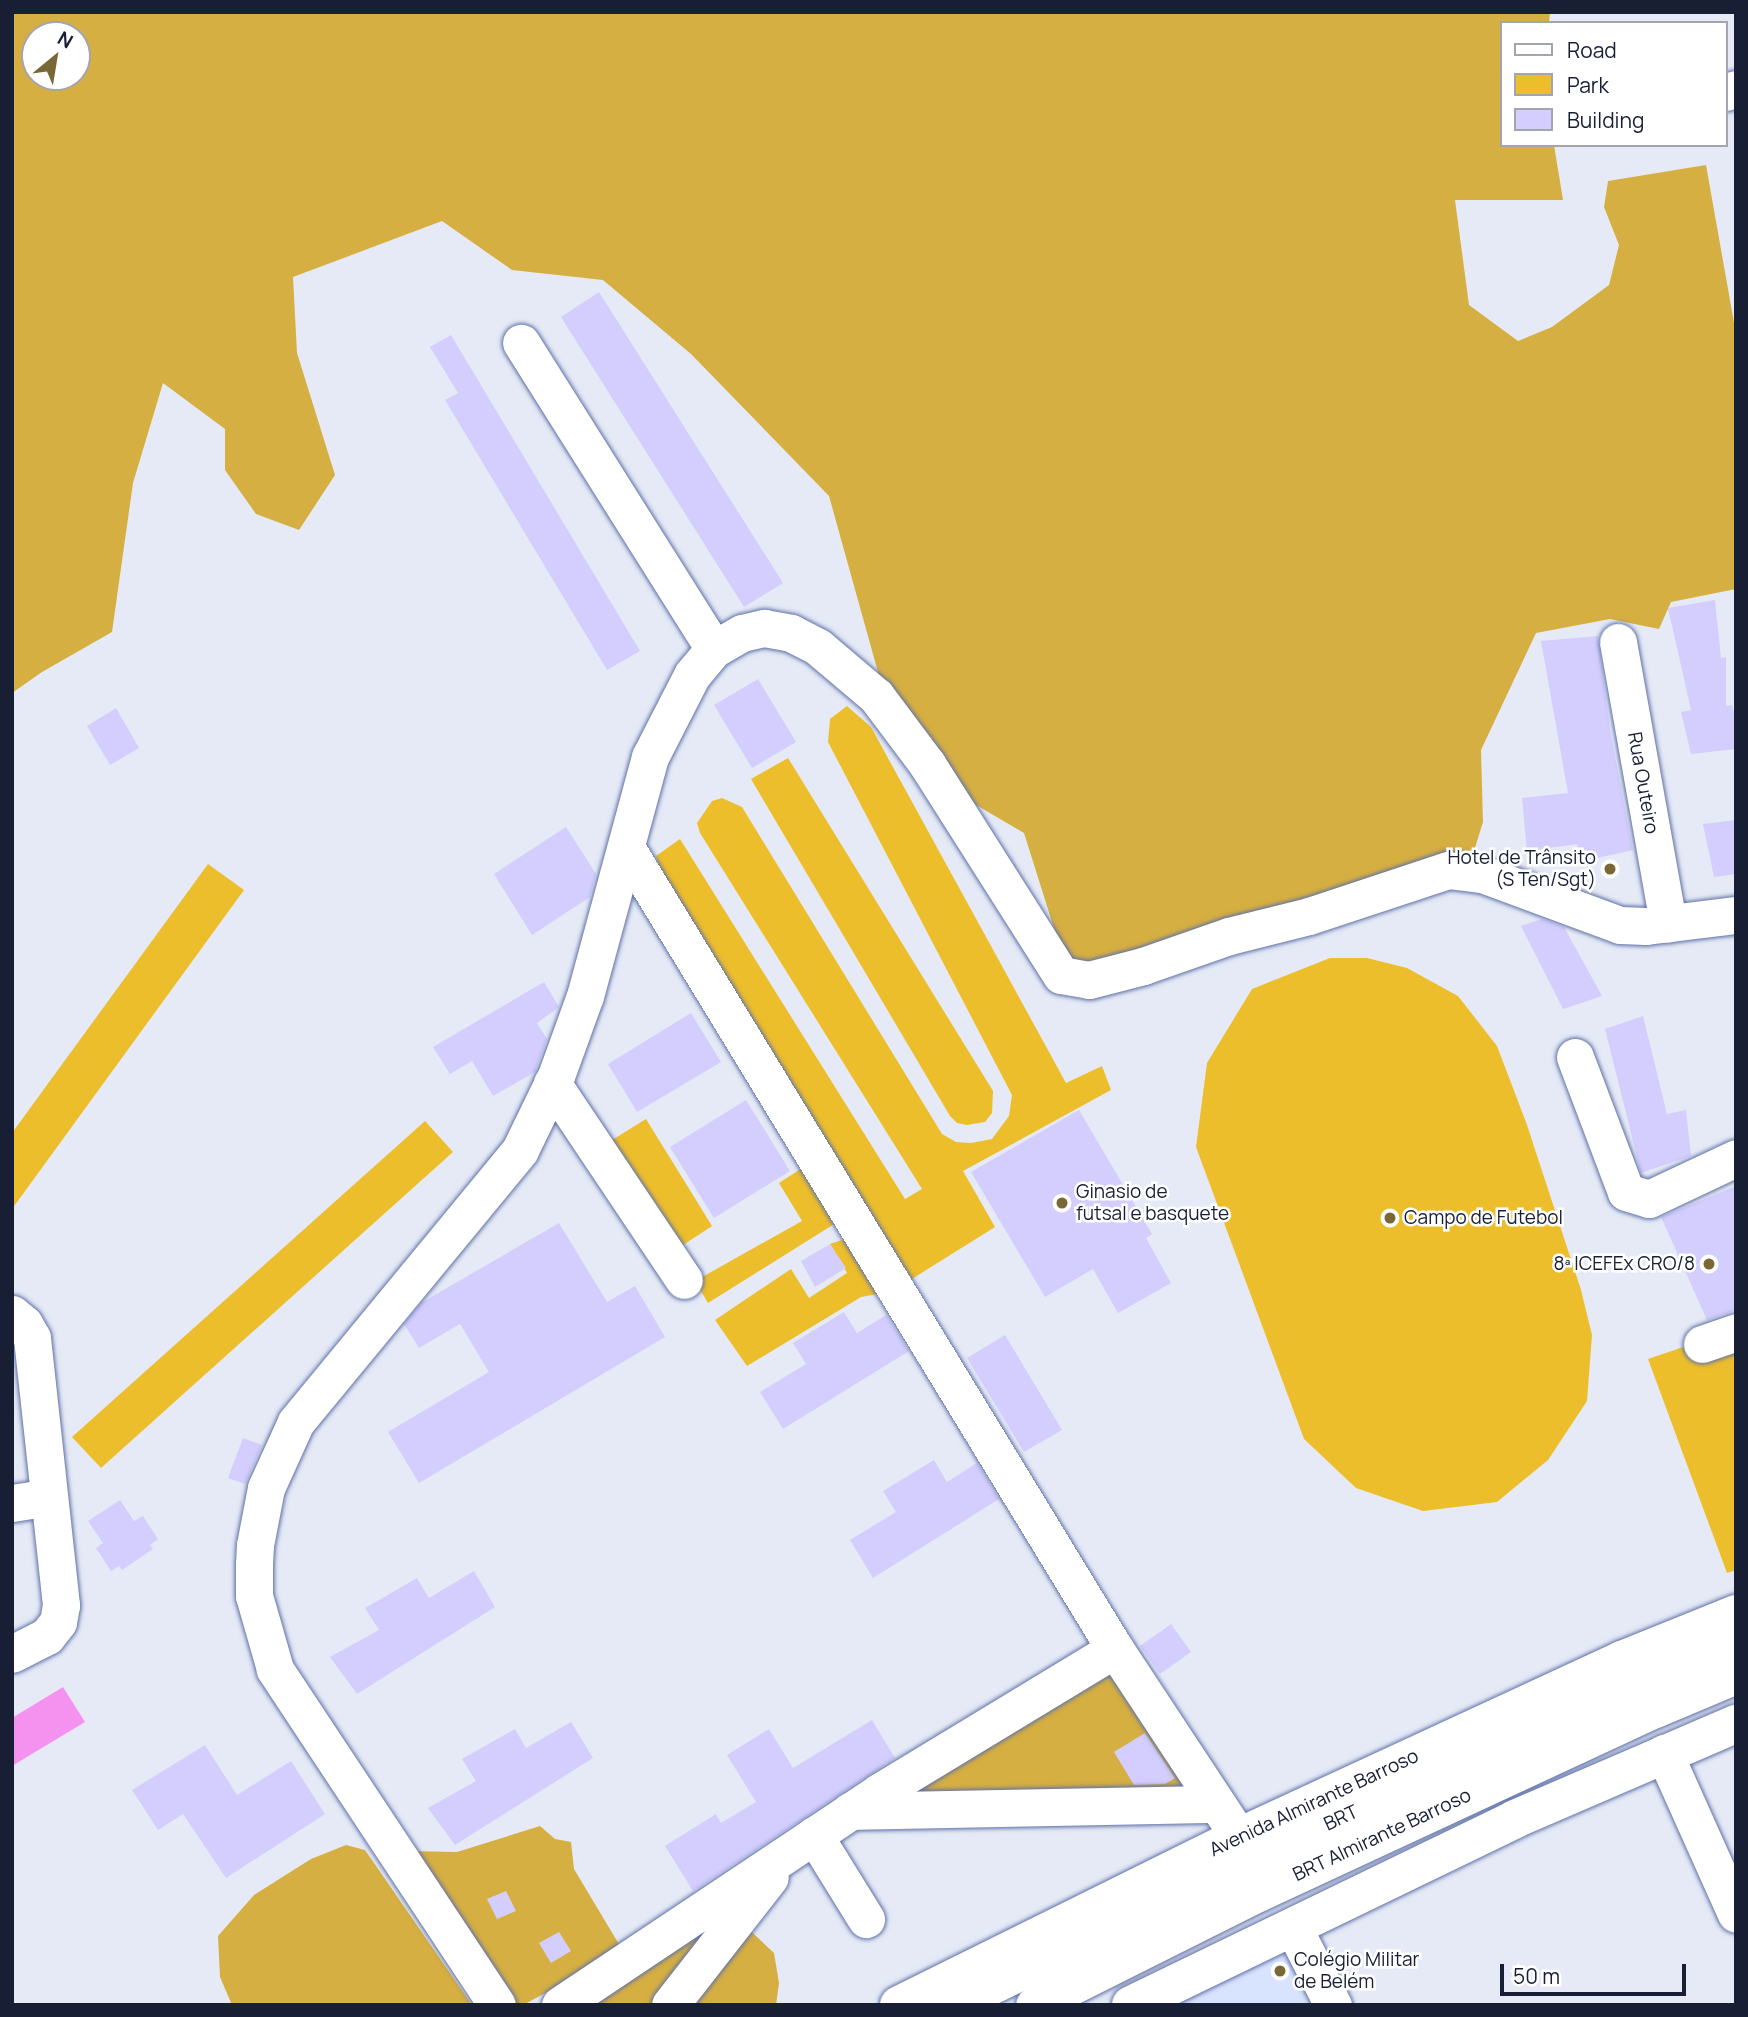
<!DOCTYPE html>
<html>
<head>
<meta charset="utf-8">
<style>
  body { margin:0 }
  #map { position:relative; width:1748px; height:2017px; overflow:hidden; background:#e5eaf6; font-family:Manrope,sans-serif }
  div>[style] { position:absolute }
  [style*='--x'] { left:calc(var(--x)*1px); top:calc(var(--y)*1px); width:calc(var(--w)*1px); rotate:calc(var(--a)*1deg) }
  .built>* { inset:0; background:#d8e3fe }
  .green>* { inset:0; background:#edbe2b }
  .forest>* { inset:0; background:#d6af42 }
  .water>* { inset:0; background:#f592ef }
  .building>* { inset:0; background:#d3cefe }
  .roads { filter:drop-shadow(0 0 2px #5f71a8) drop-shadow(0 0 2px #5f71a8) }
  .minor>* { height:37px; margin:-18.5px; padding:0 18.5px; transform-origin:18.5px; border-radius:18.5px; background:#fff }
  .highway>* { height:38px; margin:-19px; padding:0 19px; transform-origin:19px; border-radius:19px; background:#fff }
  .dots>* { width:19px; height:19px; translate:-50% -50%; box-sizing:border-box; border:4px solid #fff; border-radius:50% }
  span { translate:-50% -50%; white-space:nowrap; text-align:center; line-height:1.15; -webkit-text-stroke:5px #fff; paint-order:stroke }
  .street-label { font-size:19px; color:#181f35 }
  .poi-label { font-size:19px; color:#181f35 }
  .right { translate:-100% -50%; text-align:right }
  .left { translate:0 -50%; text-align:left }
  .frame { position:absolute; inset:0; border:14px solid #181f35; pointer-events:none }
  .legend { position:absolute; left:1500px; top:21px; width:228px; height:126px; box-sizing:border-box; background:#fff; border:2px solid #a3a5ae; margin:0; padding:9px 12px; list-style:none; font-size:21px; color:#181f35 }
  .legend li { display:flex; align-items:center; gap:14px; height:35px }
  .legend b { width:35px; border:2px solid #a3a5ae }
  .north { position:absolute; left:21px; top:21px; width:70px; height:70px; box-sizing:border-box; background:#fff; border:2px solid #a3a5ae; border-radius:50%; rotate:30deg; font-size:19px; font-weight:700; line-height:28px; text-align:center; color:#181f35 }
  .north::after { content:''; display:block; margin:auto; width:24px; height:32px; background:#7a6736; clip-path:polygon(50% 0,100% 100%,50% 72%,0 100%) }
  .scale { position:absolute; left:1500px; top:1964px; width:186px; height:32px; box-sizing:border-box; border:4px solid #181f35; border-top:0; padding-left:9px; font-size:21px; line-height:24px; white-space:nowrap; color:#181f35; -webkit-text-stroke:5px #fff; paint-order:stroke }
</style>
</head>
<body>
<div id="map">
  <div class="built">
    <i style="clip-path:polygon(1298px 1937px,1349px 2005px,1160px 2005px)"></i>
  </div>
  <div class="green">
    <i style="clip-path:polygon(847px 706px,871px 727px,1066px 1083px,1102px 1066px,1111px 1090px,963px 1171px,995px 1227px,907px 1282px,665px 889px,656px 856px,680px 839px,905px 1199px,922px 1189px,700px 833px,697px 823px,712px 801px,722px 798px,742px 807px,942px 1134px,956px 1142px,971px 1143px,992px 1139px,1009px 1116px,1012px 1095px,828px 742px,830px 719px)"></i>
    <i style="clip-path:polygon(788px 758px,993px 1091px,992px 1113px,985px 1122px,967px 1125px,957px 1123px,950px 1116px,751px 779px)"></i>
    <i style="clip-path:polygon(208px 864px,244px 890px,12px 1209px,12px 1133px)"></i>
    <i style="clip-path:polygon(1330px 958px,1367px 958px,1407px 968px,1458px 996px,1497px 1046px,1527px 1125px,1581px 1290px,1592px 1335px,1587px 1401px,1548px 1460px,1497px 1502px,1423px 1511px,1356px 1488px,1304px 1439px,1196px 1147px,1207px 1063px,1252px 989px)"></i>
    <i style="clip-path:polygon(646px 1119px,712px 1226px,671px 1253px,604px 1145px)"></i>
    <i style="clip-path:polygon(425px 1121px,453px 1152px,101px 1468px,72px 1437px)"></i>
    <i style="clip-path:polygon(816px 1159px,855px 1211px,708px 1303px,695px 1281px,802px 1221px,779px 1183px)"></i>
    <i style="clip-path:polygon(851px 1237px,889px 1292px,861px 1297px,747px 1366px,715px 1320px,791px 1269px,809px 1298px,847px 1273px,830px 1244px)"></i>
    <i style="clip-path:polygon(1736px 1329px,1736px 1570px,1727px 1573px,1648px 1359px)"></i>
  </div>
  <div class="forest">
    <i style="clip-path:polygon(evenodd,12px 12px,1550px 12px,1549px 23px,1501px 23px,1501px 145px,1554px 145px,1563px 200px,1455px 200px,1469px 305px,1518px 341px,1552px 327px,1609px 285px,1619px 245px,1604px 207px,1608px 181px,1706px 165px,1736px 334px,1736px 589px,1671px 602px,1659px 629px,1610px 619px,1536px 633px,1481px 750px,1483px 822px,1469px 867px,1075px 995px,1024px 833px,903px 762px,829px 496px,691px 354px,603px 280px,512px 270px,442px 221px,293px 277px,297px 353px,335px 475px,299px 530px,256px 514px,225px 470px,225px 429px,163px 383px,133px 483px,112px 632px,42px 672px,12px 693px,12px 12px,35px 35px,77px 35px,77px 77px,35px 77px,35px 35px)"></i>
    <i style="clip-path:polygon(1115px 1660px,1198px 1794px,866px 1806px)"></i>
    <i style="clip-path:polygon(540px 1826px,555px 1839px,571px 1842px,574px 1869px,623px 1951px,523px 2005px,508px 2005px,406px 1851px,457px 1852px)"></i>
    <i style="clip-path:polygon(346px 1845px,365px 1850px,472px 2005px,232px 2005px,220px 1977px,218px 1936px,254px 1895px,311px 1859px)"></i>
    <i style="clip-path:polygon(740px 1921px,774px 1953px,779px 1983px,776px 2005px,584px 2005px,699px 1926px)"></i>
  </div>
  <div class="water">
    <i style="clip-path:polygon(63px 1687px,85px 1722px,12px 1766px,12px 1718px)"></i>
  </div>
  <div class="building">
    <i style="clip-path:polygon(599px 292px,783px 583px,744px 607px,561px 317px)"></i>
    <i style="clip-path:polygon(451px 335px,640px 651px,607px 670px,445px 400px,458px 393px,430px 347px)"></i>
    <i style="clip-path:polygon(1715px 600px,1721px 658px,1726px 657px,1726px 706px,1732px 705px,1736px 722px,1736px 749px,1691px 754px,1681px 712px,1691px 710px,1668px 608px)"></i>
    <i style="clip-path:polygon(1598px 636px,1610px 730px,1633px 850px,1580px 862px,1577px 844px,1527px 851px,1522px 798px,1568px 793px,1541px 641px)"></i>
    <i style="clip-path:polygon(758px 679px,796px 742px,752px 768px,714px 705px)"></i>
    <i style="clip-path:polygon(116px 708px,139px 748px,110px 765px,87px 726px)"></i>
    <i style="clip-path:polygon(1736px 820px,1736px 874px,1714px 877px,1703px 824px)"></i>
    <i style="clip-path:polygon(566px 827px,596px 874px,590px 897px,532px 935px,494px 874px)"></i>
    <i style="clip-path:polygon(1542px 919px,1564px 927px,1602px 996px,1563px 1009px,1521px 926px)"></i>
    <i style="clip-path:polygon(544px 982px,559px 1007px,537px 1023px,547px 1039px,535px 1072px,493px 1096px,472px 1061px,450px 1074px,433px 1047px)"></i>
    <i style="clip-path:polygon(691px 1013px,721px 1062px,637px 1112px,608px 1064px)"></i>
    <i style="clip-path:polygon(1643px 1016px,1667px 1114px,1686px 1110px,1691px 1156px,1641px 1173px,1605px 1029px)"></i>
    <i style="clip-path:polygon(746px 1100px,790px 1171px,714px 1218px,670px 1147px)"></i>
    <i style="clip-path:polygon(1079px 1110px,1152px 1234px,1146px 1238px,1171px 1283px,1118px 1313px,1093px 1269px,1045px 1297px,971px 1172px)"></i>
    <i style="clip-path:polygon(1736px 1186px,1736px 1310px,1707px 1320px,1661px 1217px)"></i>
    <i style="clip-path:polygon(559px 1223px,607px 1302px,635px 1286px,665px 1337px,419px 1483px,388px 1432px,489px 1372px,460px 1324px,419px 1348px,404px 1324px,421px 1303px)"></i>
    <i style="clip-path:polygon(830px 1244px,846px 1268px,815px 1287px,801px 1261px)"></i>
    <i style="clip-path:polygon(844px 1312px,857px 1333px,886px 1315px,909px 1351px,783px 1429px,760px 1392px,806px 1364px,793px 1343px)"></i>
    <i style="clip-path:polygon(1005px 1335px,1062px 1430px,1024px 1452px,967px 1358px)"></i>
    <i style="clip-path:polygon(243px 1438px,262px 1445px,245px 1484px,228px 1478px)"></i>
    <i style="clip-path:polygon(934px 1460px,947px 1482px,977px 1463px,999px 1499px,873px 1578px,850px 1540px,896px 1512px,883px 1491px)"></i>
    <i style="clip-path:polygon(120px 1500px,134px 1521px,143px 1516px,158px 1539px,150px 1545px,153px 1549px,122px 1570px,119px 1566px,111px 1571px,96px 1548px,103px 1543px,88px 1521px)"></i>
    <i style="clip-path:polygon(474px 1571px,495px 1607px,357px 1694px,330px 1657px,379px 1630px,365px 1608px,417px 1578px,429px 1598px)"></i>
    <i style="clip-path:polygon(1171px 1624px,1191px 1652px,1160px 1674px,1140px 1646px)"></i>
    <i style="clip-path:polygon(872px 1720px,895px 1758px,693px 1891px,665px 1846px,716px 1814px,721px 1823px,756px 1802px,727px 1755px,769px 1729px,793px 1768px)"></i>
    <i style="clip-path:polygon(571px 1722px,593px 1758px,455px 1845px,428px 1808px,476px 1781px,462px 1759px,515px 1729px,526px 1748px)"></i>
    <i style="clip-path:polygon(1145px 1733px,1175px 1778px,1165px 1784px,1134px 1785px,1114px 1752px)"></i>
    <i style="clip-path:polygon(205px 1745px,237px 1795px,291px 1761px,325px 1814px,226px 1878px,183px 1814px,158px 1830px,132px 1790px)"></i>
    <i style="clip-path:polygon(506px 1891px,516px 1911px,497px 1919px,487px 1899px)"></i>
    <i style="clip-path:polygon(559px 1932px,571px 1951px,551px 1963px,539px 1943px)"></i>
  </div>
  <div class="roads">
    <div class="minor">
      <i style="--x:1725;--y:92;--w:11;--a:-15"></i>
      <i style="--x:1618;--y:642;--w:286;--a:79.9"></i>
      <i style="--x:714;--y:649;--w:32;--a:-30"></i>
      <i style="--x:742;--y:633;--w:23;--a:-13"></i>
      <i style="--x:764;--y:628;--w:27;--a:10"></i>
      <i style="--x:791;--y:633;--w:30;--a:27"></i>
      <i style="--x:818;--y:647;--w:76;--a:40.2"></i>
      <i style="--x:876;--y:696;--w:85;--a:53.1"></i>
      <i style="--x:927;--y:764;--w:250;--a:57.6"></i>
      <i style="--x:1061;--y:975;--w:28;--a:10"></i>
      <i style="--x:1089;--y:980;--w:56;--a:-14.5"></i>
      <i style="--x:1143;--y:966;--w:91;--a:-19.2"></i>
      <i style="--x:1229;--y:936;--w:82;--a:-14"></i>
      <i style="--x:1309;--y:916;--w:146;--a:-18.3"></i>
      <i style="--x:1448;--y:870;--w:34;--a:7"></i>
      <i style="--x:1482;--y:874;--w:147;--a:20.3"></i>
      <i style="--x:1620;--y:925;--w:26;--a:2"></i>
      <i style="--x:1646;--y:926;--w:91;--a:-7"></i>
      <i style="--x:627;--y:849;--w:937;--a:58.62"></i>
      <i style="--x:1115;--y:1649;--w:225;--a:56.6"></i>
      <i style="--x:1575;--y:1057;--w:144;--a:69.3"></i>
      <i style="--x:1626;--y:1192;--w:24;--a:17"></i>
      <i style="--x:1649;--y:1199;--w:96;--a:-25.2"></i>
      <i style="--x:552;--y:1083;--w:237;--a:56.2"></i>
      <i style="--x:12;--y:1314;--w:16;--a:40"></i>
      <i style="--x:24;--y:1324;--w:16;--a:60"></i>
      <i style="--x:32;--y:1338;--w:269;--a:83.8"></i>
      <i style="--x:61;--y:1605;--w:17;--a:100"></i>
      <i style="--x:58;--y:1622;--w:18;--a:128"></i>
      <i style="--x:47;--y:1636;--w:39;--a:153"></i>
      <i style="--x:1702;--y:1344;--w:36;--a:-19"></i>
      <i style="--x:12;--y:1503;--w:37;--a:-9"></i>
      <i style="--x:1664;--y:1753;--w:176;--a:65.9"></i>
      <i style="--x:850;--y:1811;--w:366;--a:-1.1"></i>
      <i style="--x:814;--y:1835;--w:99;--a:58.2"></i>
      <i style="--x:1293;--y:1927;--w:88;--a:62.9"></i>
      <i style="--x:497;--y:2005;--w:403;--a:-123.5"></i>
      <i style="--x:275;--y:1669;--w:76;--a:-106"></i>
      <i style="--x:254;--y:1596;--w:32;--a:-90"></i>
      <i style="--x:254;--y:1564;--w:19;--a:-87"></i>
      <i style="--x:255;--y:1545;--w:58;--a:-79.1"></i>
      <i style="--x:266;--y:1488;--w:72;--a:-65.6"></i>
      <i style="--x:296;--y:1422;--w:352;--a:-50.5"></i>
      <i style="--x:520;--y:1150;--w:82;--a:-64.1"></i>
      <i style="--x:556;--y:1076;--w:85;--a:-70.1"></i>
      <i style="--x:585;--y:996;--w:248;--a:-74.8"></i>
      <i style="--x:650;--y:757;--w:92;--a:-62.9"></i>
      <i style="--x:692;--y:675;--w:34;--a:-50"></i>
      <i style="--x:714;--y:649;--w:362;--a:-122.2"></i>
      <i style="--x:560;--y:2005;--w:384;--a:-33.7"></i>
      <i style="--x:879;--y:1792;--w:276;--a:-31.2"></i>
      <i style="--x:670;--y:2005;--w:162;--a:-52"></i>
      <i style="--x:951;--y:2005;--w:329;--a:-25.9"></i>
      <i style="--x:1247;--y:1861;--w:436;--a:-24.7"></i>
      <i style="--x:1643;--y:1679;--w:101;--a:-22.8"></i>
      <i style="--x:1034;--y:2005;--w:250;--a:-26.6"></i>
      <i style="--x:1258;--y:1893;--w:438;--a:-24.9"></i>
      <i style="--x:1655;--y:1709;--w:88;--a:-22.8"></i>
    </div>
    <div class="highway">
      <i style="--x:899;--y:2005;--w:379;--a:-26.3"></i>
      <i style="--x:1239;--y:1837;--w:422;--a:-24.8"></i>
      <i style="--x:1622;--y:1660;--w:123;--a:-22"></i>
      <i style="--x:1131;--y:2005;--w:427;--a:-25.8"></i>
      <i style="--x:1515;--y:1819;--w:241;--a:-23.3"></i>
    </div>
  </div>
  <div class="dots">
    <i style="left:1610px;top:869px;background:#7a6736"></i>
    <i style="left:1062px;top:1203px;background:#7a6736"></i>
    <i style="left:1390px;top:1218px;background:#7a6736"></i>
    <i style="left:1709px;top:1264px;background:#7a6736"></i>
    <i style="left:1280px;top:1971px;background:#7a6736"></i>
  </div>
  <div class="street-label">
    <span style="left:1643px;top:783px;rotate:80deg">Rua Outeiro</span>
    <span style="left:1314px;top:1803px;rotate:-25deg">Avenida Almirante Barroso</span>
    <span style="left:1341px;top:1818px;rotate:-25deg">BRT</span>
    <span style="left:1382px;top:1835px;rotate:-25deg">BRT Almirante Barroso</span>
  </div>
  <div class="poi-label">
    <span class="right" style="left:1596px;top:869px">Hotel de Trânsito<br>(S Ten/Sgt)</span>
    <span class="left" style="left:1076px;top:1203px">Ginasio de<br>futsal e basquete</span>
    <span class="left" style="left:1404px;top:1218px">Campo de Futebol</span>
    <span class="right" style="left:1695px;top:1264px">8ª ICEFEx CRO/8</span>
    <span class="left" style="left:1294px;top:1971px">Colégio Militar<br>de Belém</span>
  </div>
  <div class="frame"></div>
  <ul class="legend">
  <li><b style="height:9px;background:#fff"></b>Road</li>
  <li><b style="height:19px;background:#edbe2b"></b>Park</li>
  <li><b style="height:19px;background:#d3cefe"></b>Building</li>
  </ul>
  <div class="north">N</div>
  <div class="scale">50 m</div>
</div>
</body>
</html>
